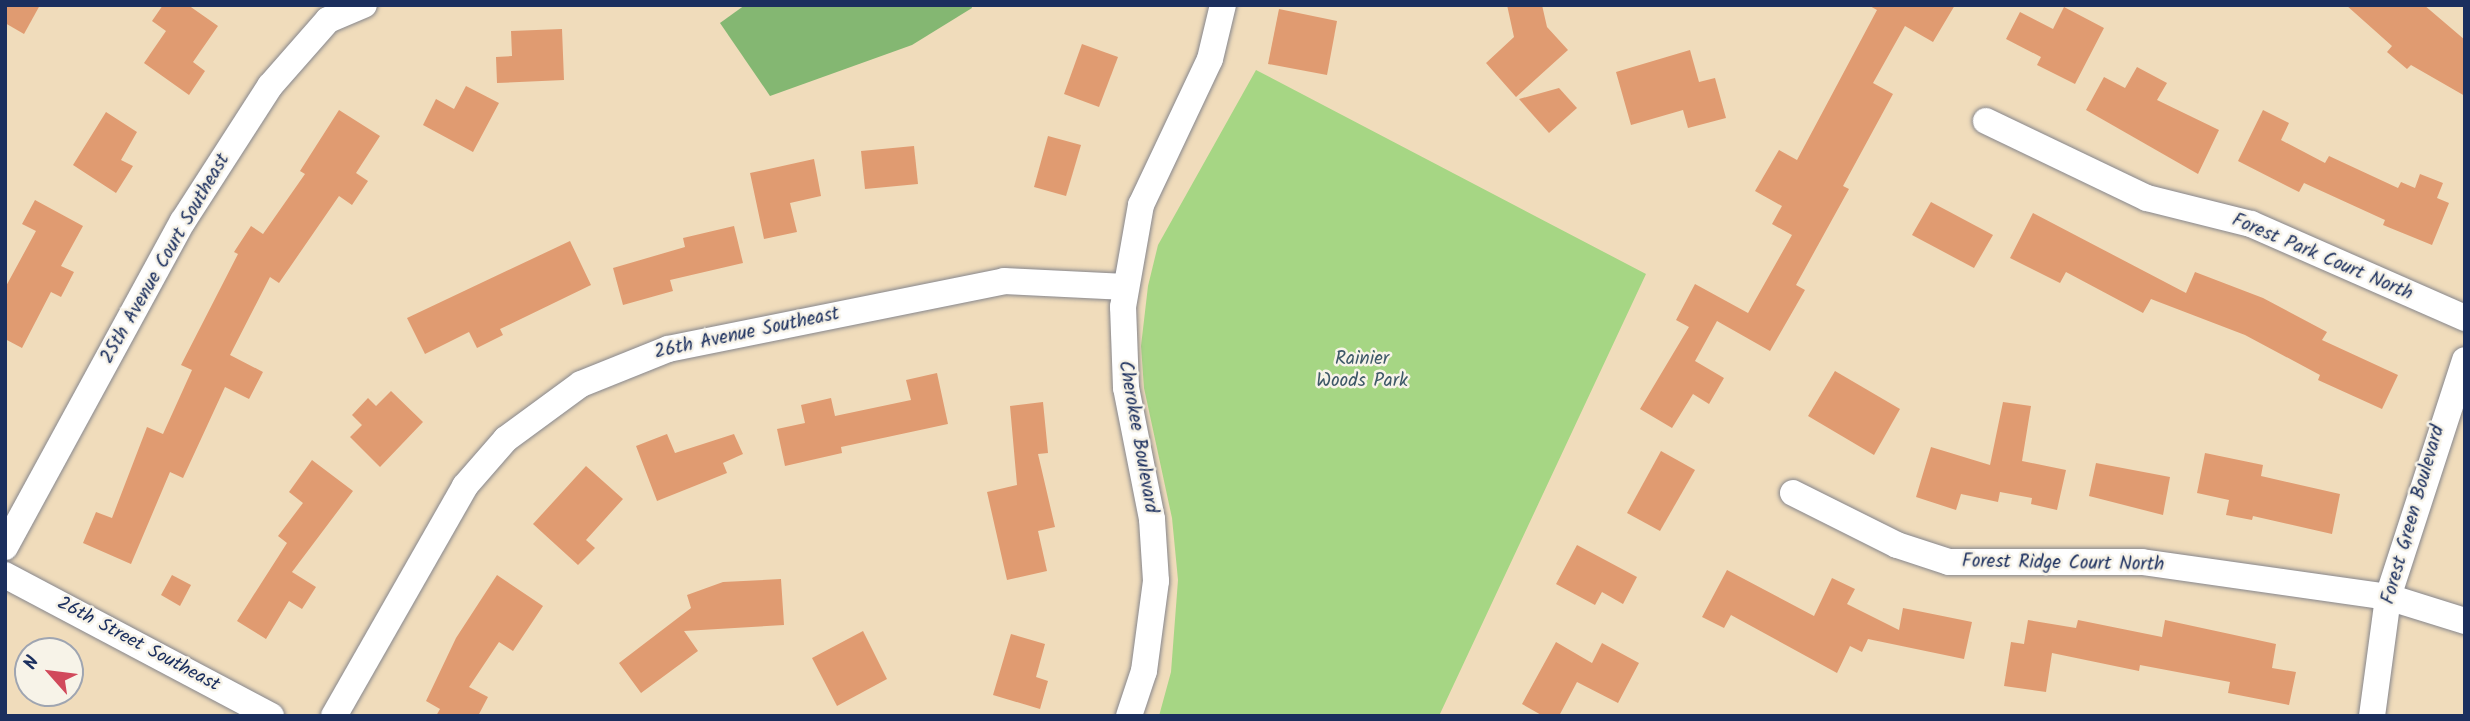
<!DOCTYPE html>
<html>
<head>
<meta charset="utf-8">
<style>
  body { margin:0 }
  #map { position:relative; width:2470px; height:721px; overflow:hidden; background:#f0dcbb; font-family:Kalam,sans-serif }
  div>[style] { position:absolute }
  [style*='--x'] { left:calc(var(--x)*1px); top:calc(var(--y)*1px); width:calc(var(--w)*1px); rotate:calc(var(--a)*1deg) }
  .green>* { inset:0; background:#a6d684 }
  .forest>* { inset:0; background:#84b772 }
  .building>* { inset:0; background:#e09b71 }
  .roads { filter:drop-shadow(0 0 2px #86868c) drop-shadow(0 0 2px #86868c) }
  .street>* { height:26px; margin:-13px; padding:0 13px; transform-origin:13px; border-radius:13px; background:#fff }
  span { translate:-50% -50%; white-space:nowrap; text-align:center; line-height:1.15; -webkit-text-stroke:5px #f7f3e8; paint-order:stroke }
  .street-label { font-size:19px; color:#1b2f5e }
  .park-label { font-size:19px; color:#3e5968 }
  .frame { position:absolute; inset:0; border:7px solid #1b2f5e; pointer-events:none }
  .north { position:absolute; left:14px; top:637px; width:70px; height:70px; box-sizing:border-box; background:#f7f3e8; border:2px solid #9fa5b1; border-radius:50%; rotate:298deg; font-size:19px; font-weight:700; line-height:28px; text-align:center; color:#1b2f5e }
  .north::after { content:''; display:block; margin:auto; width:24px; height:32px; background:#d1495b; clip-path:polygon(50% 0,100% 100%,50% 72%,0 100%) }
</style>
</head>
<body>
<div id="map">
  <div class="green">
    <i style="clip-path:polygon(1256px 70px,1646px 274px,1439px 716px,1159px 716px,1171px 672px,1178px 580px,1172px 518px,1144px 388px,1141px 346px,1148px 286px,1158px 245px)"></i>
  </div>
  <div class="forest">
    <i style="clip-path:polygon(745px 5px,971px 5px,972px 8px,912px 45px,770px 96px,720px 23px)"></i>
  </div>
  <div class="building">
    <i style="clip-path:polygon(5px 5px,40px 5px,24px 34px,5px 23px)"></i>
    <i style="clip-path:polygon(163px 5px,188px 5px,218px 26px,193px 62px,205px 71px,189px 95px,144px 63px,166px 31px,152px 21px)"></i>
    <i style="clip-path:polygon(1507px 5px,1542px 5px,1547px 27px,1568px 50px,1516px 97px,1486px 63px,1514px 37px)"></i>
    <i style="clip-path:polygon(1868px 5px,1955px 5px,1933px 42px,1905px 26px,1873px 83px,1893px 94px,1843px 186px,1849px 189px,1796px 285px,1805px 290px,1770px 351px,1717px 321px,1695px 361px,1724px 378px,1709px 404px,1693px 394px,1672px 428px,1640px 409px,1689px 327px,1676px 320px,1695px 284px,1748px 313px,1792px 235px,1772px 224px,1782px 206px,1755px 191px,1779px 150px,1797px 160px,1877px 10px)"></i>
    <i style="clip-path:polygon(2346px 5px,2424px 5px,2465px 40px,2465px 96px,2411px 65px,2407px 69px,2387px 52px,2392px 46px)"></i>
    <i style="clip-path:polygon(2064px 7px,2104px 28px,2075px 84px,2037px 65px,2041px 57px,2006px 39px,2020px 12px,2053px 29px)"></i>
    <i style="clip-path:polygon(1279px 9px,1337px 21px,1327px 75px,1268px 64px)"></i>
    <i style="clip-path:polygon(562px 29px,564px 80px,497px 83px,496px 57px,512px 56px,511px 31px)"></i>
    <i style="clip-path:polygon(1082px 44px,1118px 57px,1099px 107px,1064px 94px)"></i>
    <i style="clip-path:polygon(1690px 50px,1699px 82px,1715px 78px,1726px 118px,1688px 128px,1683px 110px,1631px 125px,1616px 72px)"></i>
    <i style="clip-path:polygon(2137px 67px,2167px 83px,2157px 100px,2219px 130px,2198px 174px,2086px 110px,2104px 77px,2125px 88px)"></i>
    <i style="clip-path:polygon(466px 86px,499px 103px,473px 152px,423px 125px,436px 99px,454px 109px)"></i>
    <i style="clip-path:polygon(1559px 88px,1577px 108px,1549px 133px,1519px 99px)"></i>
    <i style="clip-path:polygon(339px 110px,380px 136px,356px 173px,368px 181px,352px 205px,339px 196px,279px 283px,270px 277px,230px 355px,263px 372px,249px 399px,225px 387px,183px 478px,170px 472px,131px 564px,83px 543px,96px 512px,112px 518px,147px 427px,163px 434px,192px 370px,181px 365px,238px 254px,234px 252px,251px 226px,263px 234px,305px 174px,300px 171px)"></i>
    <i style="clip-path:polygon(2263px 110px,2289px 123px,2281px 140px,2325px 163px,2329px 156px,2398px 188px,2401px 182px,2415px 188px,2420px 174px,2443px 183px,2437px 198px,2449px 203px,2432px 245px,2383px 225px,2385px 220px,2304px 183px,2299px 192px,2238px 161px)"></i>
    <i style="clip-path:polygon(106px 112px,137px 132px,121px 160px,133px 166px,116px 193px,73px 165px)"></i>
    <i style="clip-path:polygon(1048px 136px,1081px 145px,1066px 196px,1034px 187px)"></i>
    <i style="clip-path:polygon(914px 146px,918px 184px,865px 189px,861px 151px)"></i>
    <i style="clip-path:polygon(814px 159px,821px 196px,790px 203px,797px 232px,764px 239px,750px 173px)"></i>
    <i style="clip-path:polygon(35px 200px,83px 226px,61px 266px,74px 272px,61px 297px,51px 292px,22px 348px,5px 339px,5px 288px,36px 231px,22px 224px)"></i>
    <i style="clip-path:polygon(1931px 202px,1993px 235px,1974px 268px,1912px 235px)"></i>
    <i style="clip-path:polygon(2033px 213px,2186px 293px,2195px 272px,2263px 298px,2327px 332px,2322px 340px,2398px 375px,2382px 409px,2318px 380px,2320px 375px,2245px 335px,2151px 299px,2143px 313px,2066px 272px,2060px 283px,2010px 258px)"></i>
    <i style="clip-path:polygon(734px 226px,743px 263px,670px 280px,673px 291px,623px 305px,613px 268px,685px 247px,683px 238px)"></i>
    <i style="clip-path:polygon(570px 241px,591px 285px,500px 329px,503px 335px,477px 348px,469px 332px,425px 354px,407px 318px)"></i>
    <i style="clip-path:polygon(1835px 371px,1900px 409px,1874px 455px,1808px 416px)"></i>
    <i style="clip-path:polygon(937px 373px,948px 424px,841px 447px,842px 453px,785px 466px,777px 429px,805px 423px,801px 405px,831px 398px,835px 416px,911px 400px,906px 380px)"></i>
    <i style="clip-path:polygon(391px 391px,423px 422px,380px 467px,350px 437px,362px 425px,352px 415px,368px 398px,376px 406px)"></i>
    <i style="clip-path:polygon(1043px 402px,1048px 453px,1038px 454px,1055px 527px,1038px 531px,1047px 571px,1007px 580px,987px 492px,1017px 485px,1010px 406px)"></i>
    <i style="clip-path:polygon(2003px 402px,2031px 406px,2022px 461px,2066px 470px,2057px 510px,2031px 504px,2032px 498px,2000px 492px,1998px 502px,1961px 494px,1956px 510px,1916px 497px,1931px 447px,1990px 465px)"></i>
    <i style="clip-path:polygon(667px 434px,675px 453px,734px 434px,743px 454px,723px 463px,727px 473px,657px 501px,636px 446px)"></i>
    <i style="clip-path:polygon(1661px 451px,1695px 470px,1660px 531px,1627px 513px)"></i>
    <i style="clip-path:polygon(2205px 453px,2263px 465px,2261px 476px,2340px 494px,2332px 534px,2253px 516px,2252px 520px,2226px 515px,2229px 500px,2197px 493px)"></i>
    <i style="clip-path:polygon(312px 460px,353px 491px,292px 572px,316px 587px,302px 609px,289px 601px,266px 639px,237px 621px,287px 543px,278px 536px,303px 503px,289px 492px)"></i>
    <i style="clip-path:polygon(2096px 463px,2170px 477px,2163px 515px,2089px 496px)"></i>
    <i style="clip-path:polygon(586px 466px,623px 499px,586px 540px,595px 548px,578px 565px,533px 524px)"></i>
    <i style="clip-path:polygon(1577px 545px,1637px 577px,1623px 604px,1602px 592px,1595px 605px,1556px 584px)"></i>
    <i style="clip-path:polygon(1727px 570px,1814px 616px,1832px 578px,1855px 589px,1847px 604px,1899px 630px,1903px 608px,1972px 622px,1964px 659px,1868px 639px,1862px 652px,1850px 646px,1837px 673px,1731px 615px,1724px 628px,1702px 617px)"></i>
    <i style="clip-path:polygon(172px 575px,191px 585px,180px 606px,161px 595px)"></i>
    <i style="clip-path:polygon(497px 575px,543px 606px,513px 651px,499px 642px,469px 687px,488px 697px,478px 716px,436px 716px,440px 709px,426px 701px,456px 638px)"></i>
    <i style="clip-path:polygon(781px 579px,784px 625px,684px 631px,698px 651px,641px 693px,619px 663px,691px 608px,687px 595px,723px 582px)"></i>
    <i style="clip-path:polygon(2028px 620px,2076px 628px,2078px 620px,2162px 637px,2165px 620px,2276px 644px,2272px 668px,2296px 672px,2289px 705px,2228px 693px,2230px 682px,2140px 665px,2139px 671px,2052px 653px,2046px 692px,2004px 686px,2011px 642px,2024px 644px)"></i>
    <i style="clip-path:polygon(863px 631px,887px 679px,837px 706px,812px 658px)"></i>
    <i style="clip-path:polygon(1011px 634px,1045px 644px,1036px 677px,1048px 681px,1040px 709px,993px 695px)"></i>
    <i style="clip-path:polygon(1556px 642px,1592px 663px,1602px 643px,1639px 663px,1618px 703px,1577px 682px,1559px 716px,1543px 716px,1522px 704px)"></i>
  </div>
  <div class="roads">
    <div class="street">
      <i style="--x:1986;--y:121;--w:178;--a:25.6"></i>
      <i style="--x:2147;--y:198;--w:107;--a:14"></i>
      <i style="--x:2251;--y:224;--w:234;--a:23.7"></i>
      <i style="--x:1793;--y:493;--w:116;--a:26.6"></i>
      <i style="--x:1897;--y:545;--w:55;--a:18.1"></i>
      <i style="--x:1949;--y:562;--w:193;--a:0"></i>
      <i style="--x:2142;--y:562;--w:248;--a:8.1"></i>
      <i style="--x:2388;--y:597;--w:81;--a:17.3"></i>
      <i style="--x:5;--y:547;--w:371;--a:-61.4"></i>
      <i style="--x:183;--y:221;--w:161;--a:-57.2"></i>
      <i style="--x:270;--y:86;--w:88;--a:-48.7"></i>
      <i style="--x:328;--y:20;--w:39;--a:-23"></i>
      <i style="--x:5;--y:575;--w:301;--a:27.9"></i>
      <i style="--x:334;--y:716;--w:265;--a:-60.3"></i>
      <i style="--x:465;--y:486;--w:62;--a:-48.9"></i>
      <i style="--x:506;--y:439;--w:93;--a:-36.3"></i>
      <i style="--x:581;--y:384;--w:94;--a:-21.9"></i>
      <i style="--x:668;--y:349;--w:343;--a:-11.4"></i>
      <i style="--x:1004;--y:281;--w:122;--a:2.8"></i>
      <i style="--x:1129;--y:716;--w:47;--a:-71.6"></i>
      <i style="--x:1144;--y:671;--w:91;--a:-82.4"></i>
      <i style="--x:1156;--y:581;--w:62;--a:-93.7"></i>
      <i style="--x:1152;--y:519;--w:134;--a:-101.2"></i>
      <i style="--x:1126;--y:388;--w:81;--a:-92.1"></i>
      <i style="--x:1123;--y:307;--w:104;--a:-80"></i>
      <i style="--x:1141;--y:205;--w:161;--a:-64.7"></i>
      <i style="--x:1210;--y:59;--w:56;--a:-76.5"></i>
      <i style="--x:2372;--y:716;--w:120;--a:-82.3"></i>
      <i style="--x:2388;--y:597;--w:249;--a:-72"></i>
    </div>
  </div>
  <div class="street-label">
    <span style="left:2322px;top:258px;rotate:23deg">Forest Park Court North</span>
    <span style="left:166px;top:259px;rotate:-60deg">25th Avenue Court Southeast</span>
    <span style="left:747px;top:334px;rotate:-12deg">26th Avenue Southeast</span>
    <span style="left:1137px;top:437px;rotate:80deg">Cherokee Boulevard</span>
    <span style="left:2414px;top:515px;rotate:-74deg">Forest Green Boulevard</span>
    <span style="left:2063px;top:564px;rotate:1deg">Forest Ridge Court North</span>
    <span style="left:138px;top:645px;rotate:28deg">26th Street Southeast</span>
  </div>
  <div class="park-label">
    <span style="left:1362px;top:371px">Rainier<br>Woods Park</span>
  </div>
  <div class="frame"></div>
  <div class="north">N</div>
</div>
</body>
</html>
